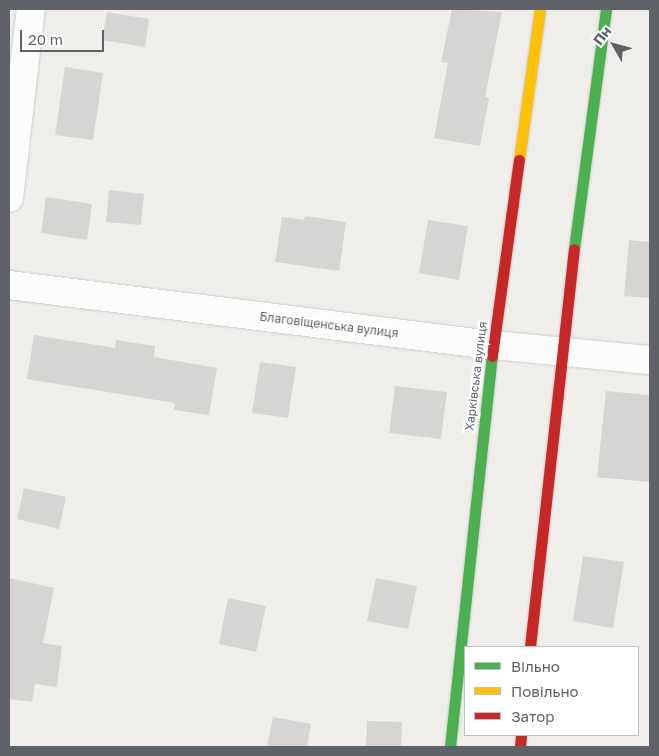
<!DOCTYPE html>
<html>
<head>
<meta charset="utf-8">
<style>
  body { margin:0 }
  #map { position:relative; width:659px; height:756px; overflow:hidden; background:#efeeea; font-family:"Golos Text",sans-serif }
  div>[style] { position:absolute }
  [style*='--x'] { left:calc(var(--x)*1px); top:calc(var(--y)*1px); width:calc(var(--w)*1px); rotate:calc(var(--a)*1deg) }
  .building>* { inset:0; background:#d6d5d3 }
  .roads { filter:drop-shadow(0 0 1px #cbcccc) drop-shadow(0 0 1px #cbcccc) }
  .street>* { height:28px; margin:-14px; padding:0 14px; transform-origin:14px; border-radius:14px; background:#fdfcfc }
  .fast>* { height:11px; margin:-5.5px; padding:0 5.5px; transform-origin:5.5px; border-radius:5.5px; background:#4caf50 }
  .slow>* { height:11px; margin:-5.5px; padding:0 5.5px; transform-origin:5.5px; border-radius:5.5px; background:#ffc107 }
  .jam>* { height:11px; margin:-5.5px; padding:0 5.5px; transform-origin:5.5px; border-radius:5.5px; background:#c62828 }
  span { translate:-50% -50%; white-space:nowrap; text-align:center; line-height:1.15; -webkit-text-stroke:5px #fff; paint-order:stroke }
  .street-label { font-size:12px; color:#5f6368 }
  .frame { position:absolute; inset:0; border:10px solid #5f6368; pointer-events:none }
  .legend { position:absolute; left:464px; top:646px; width:175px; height:90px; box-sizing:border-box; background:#fff; border:1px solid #bfc1c3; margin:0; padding:6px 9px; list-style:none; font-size:15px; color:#5f6368 }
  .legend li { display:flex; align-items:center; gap:10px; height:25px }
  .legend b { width:25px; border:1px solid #bfc1c3 }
  .north { position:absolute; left:589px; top:20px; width:50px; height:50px; -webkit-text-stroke:4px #fff; paint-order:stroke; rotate:308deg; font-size:14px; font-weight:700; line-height:20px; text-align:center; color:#5f6368 }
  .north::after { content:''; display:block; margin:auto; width:18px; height:22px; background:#5f6368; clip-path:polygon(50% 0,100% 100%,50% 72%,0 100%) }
  .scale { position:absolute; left:20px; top:30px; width:84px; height:22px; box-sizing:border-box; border:2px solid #5f6368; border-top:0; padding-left:6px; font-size:15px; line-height:18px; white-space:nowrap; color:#5f6368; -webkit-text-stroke:4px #fff; paint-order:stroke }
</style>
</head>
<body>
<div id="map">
  <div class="building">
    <i style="clip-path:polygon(452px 9px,502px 12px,485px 97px,489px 98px,480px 146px,434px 138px,448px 63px,441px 62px)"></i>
    <i style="clip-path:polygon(107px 12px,149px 19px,145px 47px,102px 40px)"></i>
    <i style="clip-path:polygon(65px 67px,103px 73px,93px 140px,55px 135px)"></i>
    <i style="clip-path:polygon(109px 190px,144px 194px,141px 225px,106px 222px)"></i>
    <i style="clip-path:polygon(46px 197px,92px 204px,87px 240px,41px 233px)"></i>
    <i style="clip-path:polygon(305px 216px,346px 222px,339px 271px,275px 262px,282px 217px,304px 220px)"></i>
    <i style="clip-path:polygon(428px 220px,468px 226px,459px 280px,419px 273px)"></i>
    <i style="clip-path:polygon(629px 240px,650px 242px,650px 298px,624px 296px)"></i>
    <i style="clip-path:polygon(34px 335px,115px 348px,116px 340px,155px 346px,154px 357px,217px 368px,209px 415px,174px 410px,175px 403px,27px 379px)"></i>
    <i style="clip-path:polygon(260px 362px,296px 367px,288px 418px,252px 413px)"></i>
    <i style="clip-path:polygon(395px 386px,447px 392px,441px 439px,389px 433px)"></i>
    <i style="clip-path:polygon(606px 391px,650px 395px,650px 482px,597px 477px)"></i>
    <i style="clip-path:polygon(24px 488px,66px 497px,59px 529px,17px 519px)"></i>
    <i style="clip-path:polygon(583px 556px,624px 562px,613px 628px,573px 621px)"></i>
    <i style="clip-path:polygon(9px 578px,54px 588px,43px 643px,62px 646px,57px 687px,35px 684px,32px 702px,9px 699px)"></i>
    <i style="clip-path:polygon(376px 578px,417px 586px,408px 629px,367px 621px)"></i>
    <i style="clip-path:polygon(228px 598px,266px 606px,256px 652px,219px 644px)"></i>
    <i style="clip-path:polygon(273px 717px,311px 724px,307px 747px,267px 747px)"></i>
    <i style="clip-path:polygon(367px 721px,402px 722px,401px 747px,366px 747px)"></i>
  </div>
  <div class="roads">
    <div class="street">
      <i style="--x:9;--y:198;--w:190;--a:-83.4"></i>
      <i style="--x:9;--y:285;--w:488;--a:7.1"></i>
      <i style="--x:493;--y:345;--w:158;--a:5.5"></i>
    </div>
    <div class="fast">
      <i style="--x:574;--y:249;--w:242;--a:-82.4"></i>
      <i style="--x:450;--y:747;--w:393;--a:-83.9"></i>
    </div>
    <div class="slow">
      <i style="--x:519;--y:160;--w:152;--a:-82.1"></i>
    </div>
    <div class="jam">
      <i style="--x:492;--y:356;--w:198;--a:-82.2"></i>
      <i style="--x:530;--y:647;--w:400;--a:-83.7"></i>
      <i style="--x:520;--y:747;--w:12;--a:-85"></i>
    </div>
  </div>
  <div class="street-label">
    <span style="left:329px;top:325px;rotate:7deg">Благовіщенська вулиця</span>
    <span style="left:476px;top:376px;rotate:-83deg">Харківська вулиця</span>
  </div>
  <div class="frame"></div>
  <ul class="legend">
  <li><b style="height:6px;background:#4caf50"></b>Вільно</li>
  <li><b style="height:6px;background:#ffc107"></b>Повільно</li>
  <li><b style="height:6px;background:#c62828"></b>Затор</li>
  </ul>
  <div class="north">Пн</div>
  <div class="scale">20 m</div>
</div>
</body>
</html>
